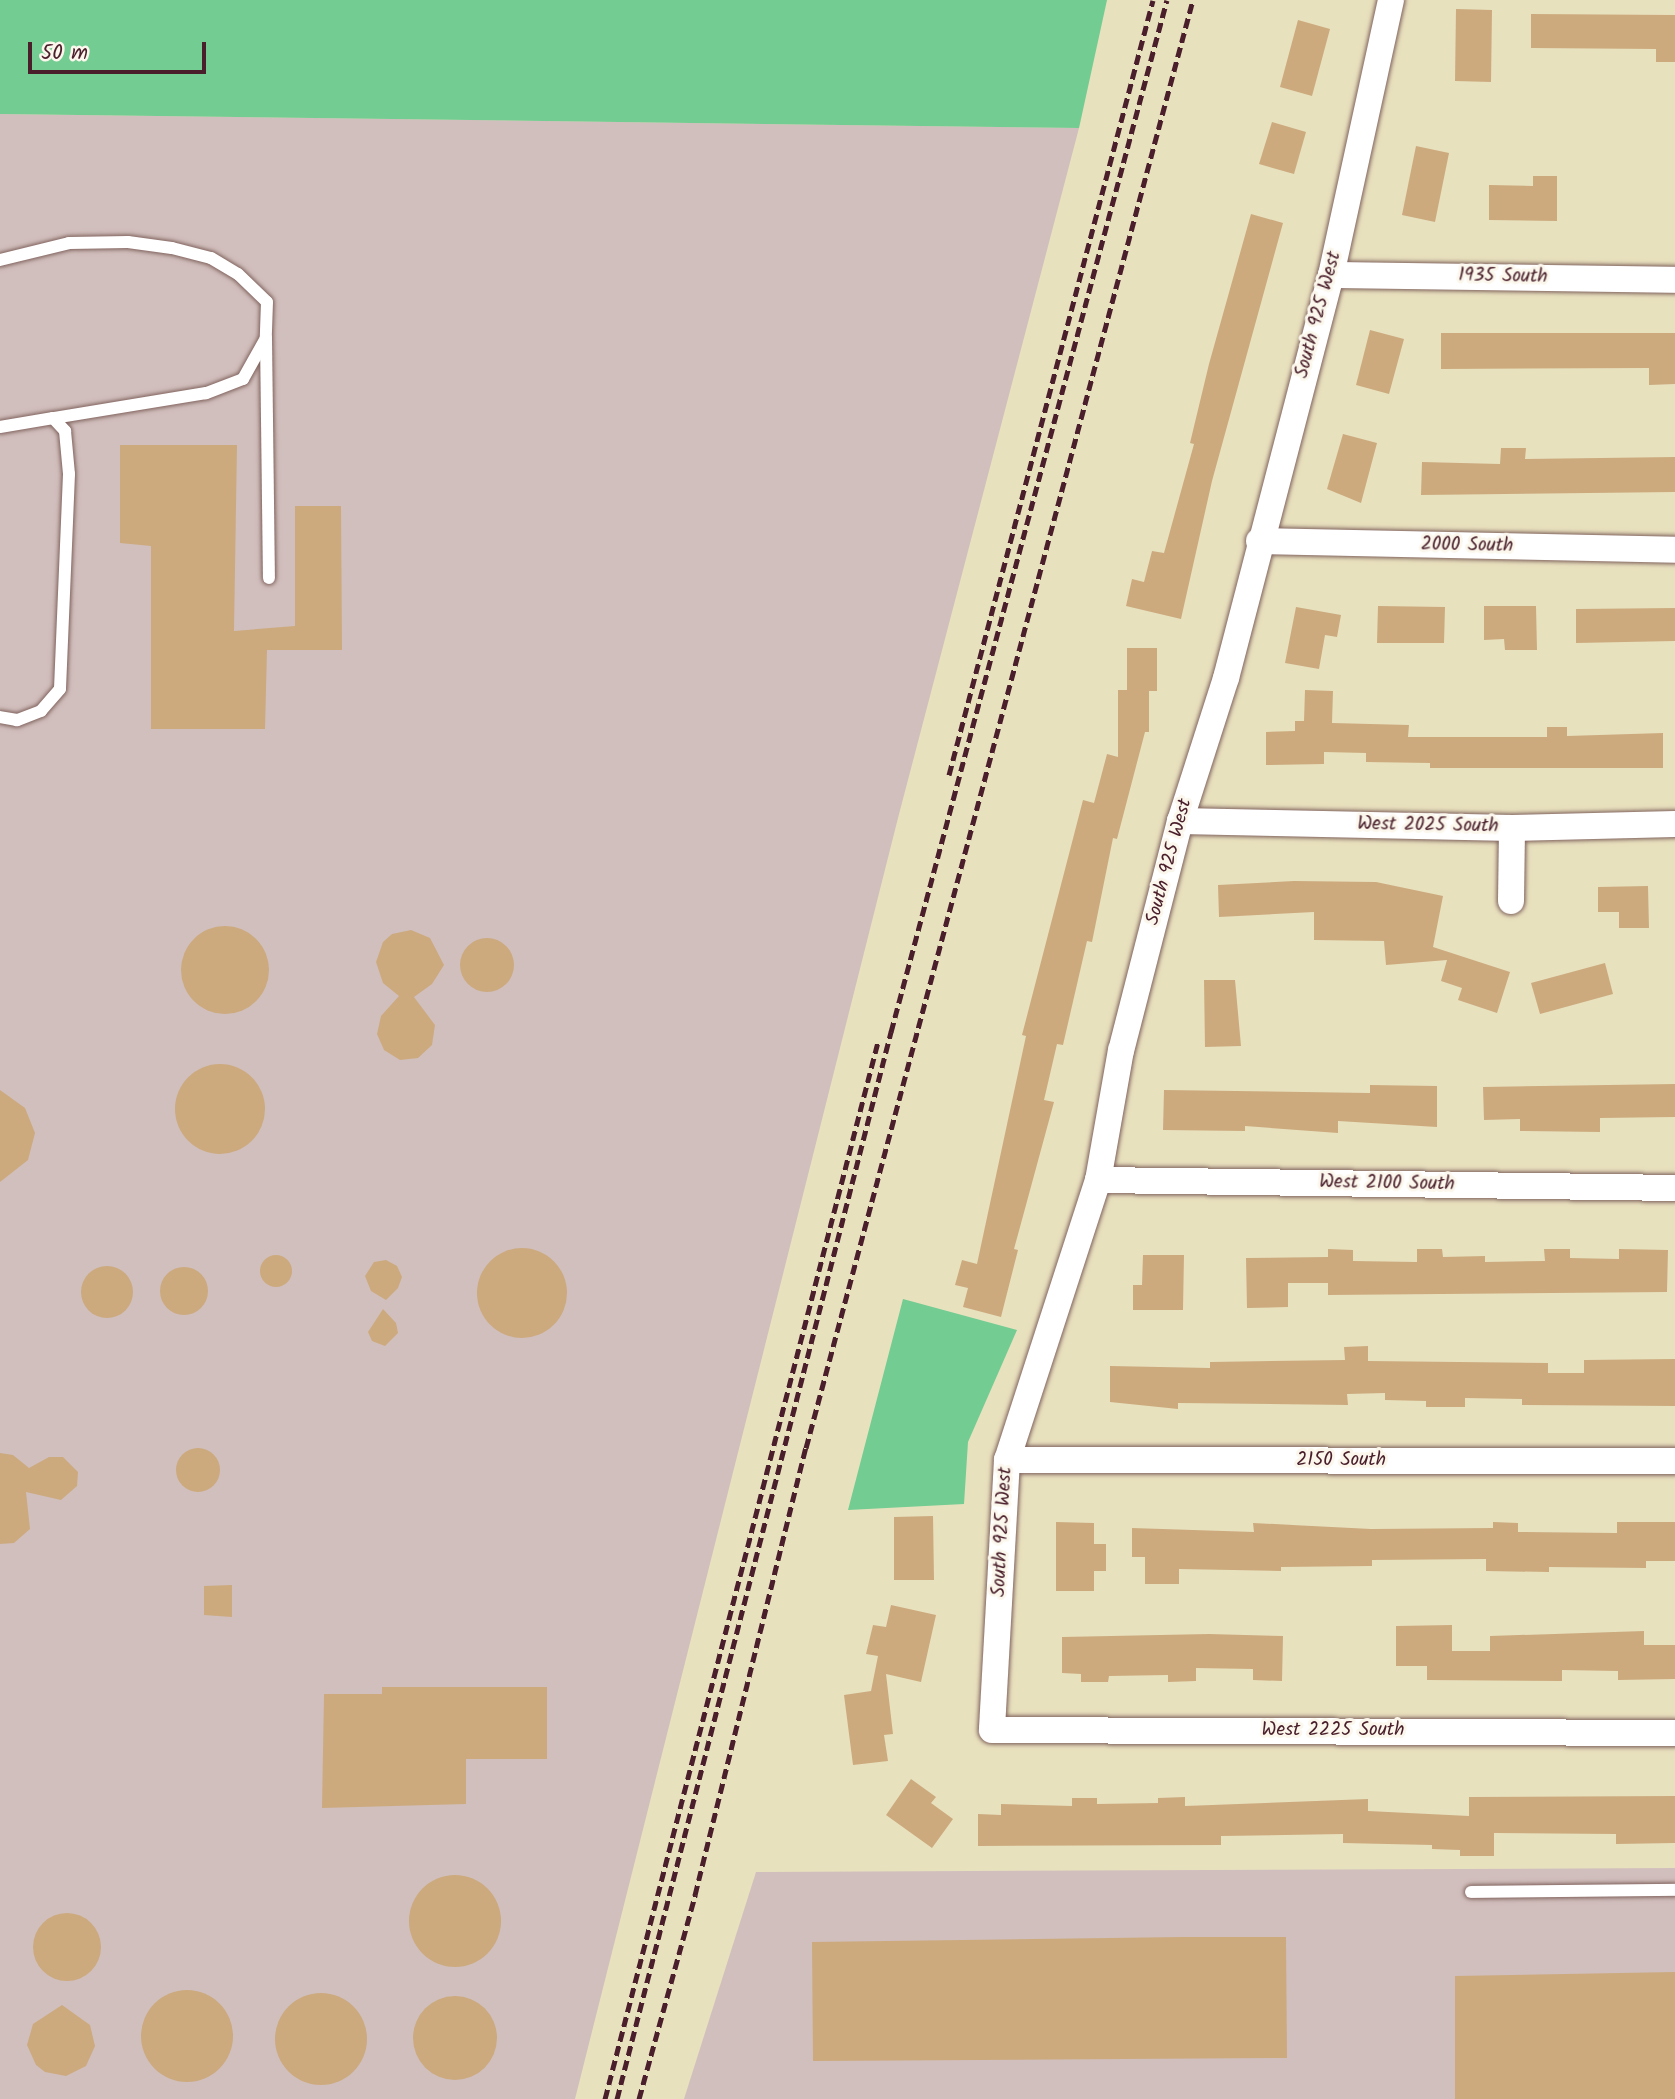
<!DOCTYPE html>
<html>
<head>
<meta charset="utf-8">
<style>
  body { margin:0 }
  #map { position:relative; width:1675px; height:2099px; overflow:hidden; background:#e8e1be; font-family:Kalam,sans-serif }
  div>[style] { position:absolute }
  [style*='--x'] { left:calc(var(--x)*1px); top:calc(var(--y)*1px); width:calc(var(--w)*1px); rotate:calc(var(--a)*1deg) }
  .industrial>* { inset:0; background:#d1bfbd }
  .green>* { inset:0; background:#73cc92 }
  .building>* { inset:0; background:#ccaa7e }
  .round { border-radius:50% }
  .roads { filter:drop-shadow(0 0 2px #81635e) drop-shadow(0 0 2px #81635e) }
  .service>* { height:12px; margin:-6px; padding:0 6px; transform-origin:6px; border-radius:6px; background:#fff }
  .minor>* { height:26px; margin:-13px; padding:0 13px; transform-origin:13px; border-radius:13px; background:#fff }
  .rail>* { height:5px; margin-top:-2.5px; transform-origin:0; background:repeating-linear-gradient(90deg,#4a1f2b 0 10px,transparent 0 15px) }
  span { translate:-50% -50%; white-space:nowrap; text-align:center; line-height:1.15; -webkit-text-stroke:6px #fbf7ec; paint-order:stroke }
  .street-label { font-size:19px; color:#4a1f2b }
  .scale { position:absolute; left:28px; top:42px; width:178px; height:32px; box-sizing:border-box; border:4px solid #4a1f2b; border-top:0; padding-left:9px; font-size:21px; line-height:24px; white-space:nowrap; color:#4a1f2b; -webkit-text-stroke:5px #fbf7ec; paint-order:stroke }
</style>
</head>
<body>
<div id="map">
  <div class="industrial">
    <i style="clip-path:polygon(0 114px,1079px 128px,898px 818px,575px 2099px,0 2099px)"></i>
    <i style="clip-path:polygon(1675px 1868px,1675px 2099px,684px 2099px,756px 1872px)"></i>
  </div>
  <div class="green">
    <i style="clip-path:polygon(0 0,1107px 0,1079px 128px,0 114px)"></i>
    <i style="clip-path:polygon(903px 1299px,1017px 1330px,968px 1442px,964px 1504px,848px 1510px)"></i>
  </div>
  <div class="building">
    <i style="clip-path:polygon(1456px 9px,1492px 10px,1491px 82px,1455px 81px)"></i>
    <i style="clip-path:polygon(1531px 14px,1675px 15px,1675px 62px,1656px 62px,1656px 49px,1531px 48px)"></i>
    <i style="clip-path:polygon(1298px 20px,1330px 29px,1312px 96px,1280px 87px)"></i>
    <i style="clip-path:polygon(1272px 122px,1306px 132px,1294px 174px,1259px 164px)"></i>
    <i style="clip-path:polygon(1416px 146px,1449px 153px,1435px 222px,1402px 215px)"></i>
    <i style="clip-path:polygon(1533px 176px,1557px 176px,1557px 221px,1489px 220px,1489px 185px,1533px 186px)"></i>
    <i style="clip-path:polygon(1251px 214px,1283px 223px,1212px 481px,1181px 619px,1126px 606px,1132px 579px,1144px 582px,1152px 551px,1164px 553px,1194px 444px,1190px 443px,1209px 364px)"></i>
    <i style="clip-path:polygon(1370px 330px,1404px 339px,1389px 394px,1356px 385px)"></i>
    <i style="clip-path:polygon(1441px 333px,1675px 333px,1675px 384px,1649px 385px,1649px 368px,1441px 369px)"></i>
    <i style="clip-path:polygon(1343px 434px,1377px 443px,1361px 503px,1327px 489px)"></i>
    <i style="clip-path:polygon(120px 445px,237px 445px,234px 631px,295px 626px,295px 506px,341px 506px,342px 650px,267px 650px,265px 729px,151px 729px,151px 546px,120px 543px)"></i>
    <i style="clip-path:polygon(1501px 448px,1526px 448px,1525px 459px,1675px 457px,1675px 492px,1421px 495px,1422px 462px,1500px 464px)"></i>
    <i style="clip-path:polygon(1378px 606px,1445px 607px,1444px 643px,1377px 643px)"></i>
    <i style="clip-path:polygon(1484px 606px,1536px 606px,1537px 650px,1505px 650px,1504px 639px,1484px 640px)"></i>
    <i style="clip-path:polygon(1296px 607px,1341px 615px,1337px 637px,1325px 635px,1319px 669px,1285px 663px)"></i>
    <i style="clip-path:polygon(1675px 608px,1675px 641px,1576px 643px,1576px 609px)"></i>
    <i style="clip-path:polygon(1127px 648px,1157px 648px,1157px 691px,1149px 691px,1149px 732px,1145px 732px,1117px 839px,1113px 838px,1092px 942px,1087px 941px,1063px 1045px,1057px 1044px,1044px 1100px,1054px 1102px,1014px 1249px,1018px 1250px,1001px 1317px,963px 1307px,968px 1288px,955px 1285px,962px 1260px,977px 1264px,1026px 1036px,1022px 1035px,1083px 800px,1094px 803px,1107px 754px,1118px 757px,1118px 690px,1127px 690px)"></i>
    <i style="clip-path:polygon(1305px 690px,1333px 691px,1332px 723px,1409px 725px,1408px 737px,1547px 737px,1547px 727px,1567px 727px,1567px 736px,1663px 733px,1663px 768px,1430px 768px,1430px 763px,1366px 762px,1366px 753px,1324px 752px,1324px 764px,1266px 765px,1266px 732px,1295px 731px,1295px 721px,1304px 721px)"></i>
    <i style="clip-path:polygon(1294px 881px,1376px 882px,1443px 896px,1433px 947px,1510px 972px,1497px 1013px,1458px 1000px,1462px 988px,1441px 981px,1447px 960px,1386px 965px,1384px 941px,1314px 940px,1314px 912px,1219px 917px,1218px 885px)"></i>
    <i style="clip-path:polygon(1648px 886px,1649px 928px,1619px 928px,1619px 912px,1598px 912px,1598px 887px)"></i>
    <i class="round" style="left:181px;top:926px;width:88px;height:88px"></i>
    <i style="clip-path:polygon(411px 930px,430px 938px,444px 965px,432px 984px,414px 997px,435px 1025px,432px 1045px,418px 1058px,400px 1060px,384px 1050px,377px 1034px,381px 1016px,399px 996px,383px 983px,376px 962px,383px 942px,392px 934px)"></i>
    <i class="round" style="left:460px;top:938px;width:54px;height:54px"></i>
    <i style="clip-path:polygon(1605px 963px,1613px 994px,1540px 1014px,1531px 983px)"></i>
    <i style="clip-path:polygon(1204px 980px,1235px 980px,1241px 1046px,1205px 1047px)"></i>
    <i class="round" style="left:175px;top:1064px;width:90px;height:90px"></i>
    <i style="clip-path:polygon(1675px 1084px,1675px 1117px,1600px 1118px,1600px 1132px,1520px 1131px,1520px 1119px,1484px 1120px,1483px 1087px)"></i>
    <i style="clip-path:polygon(1370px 1085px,1437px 1086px,1437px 1127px,1338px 1121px,1338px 1133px,1245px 1126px,1245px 1131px,1163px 1130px,1164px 1090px,1370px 1093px)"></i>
    <i style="clip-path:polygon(0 1090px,25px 1108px,35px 1133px,28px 1160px,0 1182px)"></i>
    <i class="round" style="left:477px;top:1248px;width:90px;height:90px"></i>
    <i style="clip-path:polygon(1328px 1249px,1353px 1250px,1353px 1261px,1417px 1262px,1417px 1249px,1442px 1249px,1443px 1257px,1485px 1256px,1485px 1262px,1545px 1261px,1544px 1249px,1570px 1249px,1570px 1258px,1619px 1259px,1619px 1249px,1668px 1250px,1667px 1292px,1328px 1295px,1328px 1283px,1288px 1283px,1288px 1307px,1247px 1308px,1246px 1258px,1328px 1257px)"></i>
    <i style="clip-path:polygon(1143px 1255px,1184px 1255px,1183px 1310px,1133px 1310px,1133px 1285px,1142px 1285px)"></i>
    <i class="round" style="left:260px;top:1255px;width:32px;height:32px"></i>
    <i style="clip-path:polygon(386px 1260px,397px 1266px,402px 1277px,398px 1288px,386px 1300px,371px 1291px,365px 1276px,374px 1262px)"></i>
    <i class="round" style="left:81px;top:1266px;width:52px;height:52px"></i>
    <i class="round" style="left:160px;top:1267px;width:48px;height:48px"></i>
    <i style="clip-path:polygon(383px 1309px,396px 1323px,398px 1333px,385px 1346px,372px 1341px,368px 1332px)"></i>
    <i style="clip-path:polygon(1368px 1346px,1368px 1361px,1548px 1363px,1548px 1373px,1584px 1373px,1584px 1360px,1675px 1359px,1675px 1406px,1522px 1405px,1522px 1399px,1465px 1398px,1465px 1407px,1426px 1407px,1426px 1401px,1385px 1400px,1385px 1393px,1347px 1394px,1348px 1405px,1178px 1403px,1178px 1409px,1110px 1402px,1110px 1366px,1210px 1368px,1210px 1362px,1345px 1360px,1344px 1347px)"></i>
    <i class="round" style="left:176px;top:1448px;width:44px;height:44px"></i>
    <i style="clip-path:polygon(0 1453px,13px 1455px,29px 1468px,49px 1457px,63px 1457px,78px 1472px,77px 1486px,61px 1500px,26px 1492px,30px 1529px,14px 1543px,0 1544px)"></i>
    <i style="clip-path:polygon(933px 1516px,934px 1580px,894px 1580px,894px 1517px)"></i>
    <i style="clip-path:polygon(1056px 1522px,1094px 1523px,1094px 1544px,1106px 1544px,1106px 1571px,1094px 1571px,1094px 1591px,1056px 1591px)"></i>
    <i style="clip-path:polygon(1493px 1522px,1518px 1523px,1518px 1532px,1617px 1533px,1617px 1522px,1675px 1522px,1675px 1561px,1646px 1561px,1646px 1568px,1549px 1567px,1549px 1572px,1486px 1571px,1486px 1559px,1372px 1560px,1372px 1566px,1281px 1567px,1281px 1571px,1179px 1569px,1179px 1584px,1145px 1584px,1145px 1557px,1132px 1557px,1132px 1528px,1254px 1532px,1253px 1523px,1371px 1529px,1493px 1528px)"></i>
    <i style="clip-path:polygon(232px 1585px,232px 1617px,204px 1615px,204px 1586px)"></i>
    <i style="clip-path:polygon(891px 1605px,936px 1615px,921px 1682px,886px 1674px,893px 1734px,884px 1735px,888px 1761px,853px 1765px,844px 1695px,871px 1691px,878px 1656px,866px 1654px,873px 1625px,886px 1627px)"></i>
    <i style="clip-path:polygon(1452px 1625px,1452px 1651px,1490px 1651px,1490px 1636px,1644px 1631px,1644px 1645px,1675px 1645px,1675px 1679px,1618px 1680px,1618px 1671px,1562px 1670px,1562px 1681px,1427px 1680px,1427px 1666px,1396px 1666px,1396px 1626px)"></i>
    <i style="clip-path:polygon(1209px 1634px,1283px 1636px,1282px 1681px,1253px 1680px,1253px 1669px,1196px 1668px,1196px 1681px,1168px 1682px,1168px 1675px,1109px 1676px,1108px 1682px,1081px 1682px,1081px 1674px,1062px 1673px,1062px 1637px)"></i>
    <i style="clip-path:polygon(382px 1687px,547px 1687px,547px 1759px,466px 1759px,466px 1804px,322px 1808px,324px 1694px,382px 1694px)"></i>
    <i style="clip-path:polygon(911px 1779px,936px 1797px,931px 1803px,953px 1819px,932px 1848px,886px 1815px)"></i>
    <i style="clip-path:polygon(1675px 1796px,1675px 1843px,1616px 1844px,1616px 1834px,1494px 1833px,1494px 1856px,1460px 1856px,1460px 1850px,1432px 1849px,1432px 1845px,1343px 1843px,1343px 1834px,1221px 1836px,1221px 1845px,978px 1846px,978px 1814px,1001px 1815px,1001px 1804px,1072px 1806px,1072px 1798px,1097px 1798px,1097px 1804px,1158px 1803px,1158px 1798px,1185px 1797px,1185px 1806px,1368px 1799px,1368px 1811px,1469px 1816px,1469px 1797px)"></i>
    <i class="round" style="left:409px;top:1875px;width:92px;height:92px"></i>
    <i class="round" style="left:33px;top:1913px;width:68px;height:68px"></i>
    <i style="clip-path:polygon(1183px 1937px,1286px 1937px,1287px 2058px,813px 2061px,812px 1942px)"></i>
    <i style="clip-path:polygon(1675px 1972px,1675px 2099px,1455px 2099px,1455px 1976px)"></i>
    <i class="round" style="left:141px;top:1990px;width:92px;height:92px"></i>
    <i class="round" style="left:275px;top:1993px;width:92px;height:92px"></i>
    <i class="round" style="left:413px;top:1996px;width:84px;height:84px"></i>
    <i style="clip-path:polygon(62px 2005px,90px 2025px,95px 2046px,86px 2066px,66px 2076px,45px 2072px,36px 2065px,27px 2045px,33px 2024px)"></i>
  </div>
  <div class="roads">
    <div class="service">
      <i style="--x:0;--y:260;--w:71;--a:-13.8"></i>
      <i style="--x:69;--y:243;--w:59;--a:-1"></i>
      <i style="--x:128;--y:242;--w:44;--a:7.8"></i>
      <i style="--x:172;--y:248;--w:40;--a:14.4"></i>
      <i style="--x:211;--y:258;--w:31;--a:31"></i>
      <i style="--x:238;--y:274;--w:40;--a:44"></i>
      <i style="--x:267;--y:302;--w:36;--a:92"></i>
      <i style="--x:266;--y:338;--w:47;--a:119.3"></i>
      <i style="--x:243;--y:379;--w:40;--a:159"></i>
      <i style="--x:206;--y:393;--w:155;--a:170.7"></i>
      <i style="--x:266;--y:338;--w:240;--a:89.3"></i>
      <i style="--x:0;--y:427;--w:54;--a:-9.6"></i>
      <i style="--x:53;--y:418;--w:18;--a:47"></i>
      <i style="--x:65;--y:431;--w:43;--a:84.7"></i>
      <i style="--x:69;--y:474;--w:215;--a:92.4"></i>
      <i style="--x:60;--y:689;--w:29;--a:131"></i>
      <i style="--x:41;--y:711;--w:26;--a:159"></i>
      <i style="--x:17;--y:720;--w:17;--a:-170"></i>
      <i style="--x:1471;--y:1892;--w:204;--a:-0.6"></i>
    </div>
    <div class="minor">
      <i style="--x:1391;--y:0;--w:281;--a:102.3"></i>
      <i style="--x:1331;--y:275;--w:416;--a:104.6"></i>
      <i style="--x:1226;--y:678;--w:150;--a:107.8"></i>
      <i style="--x:1180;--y:821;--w:236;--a:104.4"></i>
      <i style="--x:1121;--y:1050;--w:132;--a:100"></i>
      <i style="--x:1098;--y:1180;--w:294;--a:108"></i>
      <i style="--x:1007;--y:1460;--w:270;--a:93.2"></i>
      <i style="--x:992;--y:1730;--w:683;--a:0.25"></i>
      <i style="--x:1331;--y:275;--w:344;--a:0.8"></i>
      <i style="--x:1259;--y:541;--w:416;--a:1.2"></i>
      <i style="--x:1180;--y:821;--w:332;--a:1.2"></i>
      <i style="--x:1512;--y:828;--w:163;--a:-1.4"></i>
      <i style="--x:1511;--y:901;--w:73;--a:-89.2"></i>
      <i style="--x:1098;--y:1180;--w:577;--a:0.79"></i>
      <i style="--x:1007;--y:1460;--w:668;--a:0.09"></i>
    </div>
  </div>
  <div class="rail">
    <i style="--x:949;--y:775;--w:801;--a:-75.25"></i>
    <i style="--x:605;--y:2099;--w:1092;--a:-75.52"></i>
    <i style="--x:617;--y:2099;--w:1102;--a:-75.6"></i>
    <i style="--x:891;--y:1032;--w:1068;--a:-75.03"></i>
    <i style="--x:639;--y:2099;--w:212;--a:-74.6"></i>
    <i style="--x:695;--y:1895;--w:461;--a:-76.1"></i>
    <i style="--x:806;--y:1448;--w:1499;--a:-75.04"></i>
  </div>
  <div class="street-label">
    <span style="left:1503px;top:277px;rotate:1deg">1935 South</span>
    <span style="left:1319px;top:315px;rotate:-75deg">South 925 West</span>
    <span style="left:1467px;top:546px;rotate:1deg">2000 South</span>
    <span style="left:1428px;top:826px;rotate:1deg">West 2025 South</span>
    <span style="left:1170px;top:862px;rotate:-75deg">South 925 West</span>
    <span style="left:1387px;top:1184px;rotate:1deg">West 2100 South</span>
    <span style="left:1341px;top:1461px">2150 South</span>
    <span style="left:1003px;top:1532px;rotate:-87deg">South 925 West</span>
    <span style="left:1333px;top:1731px">West 2225 South</span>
  </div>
  <div class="scale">50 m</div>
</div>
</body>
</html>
